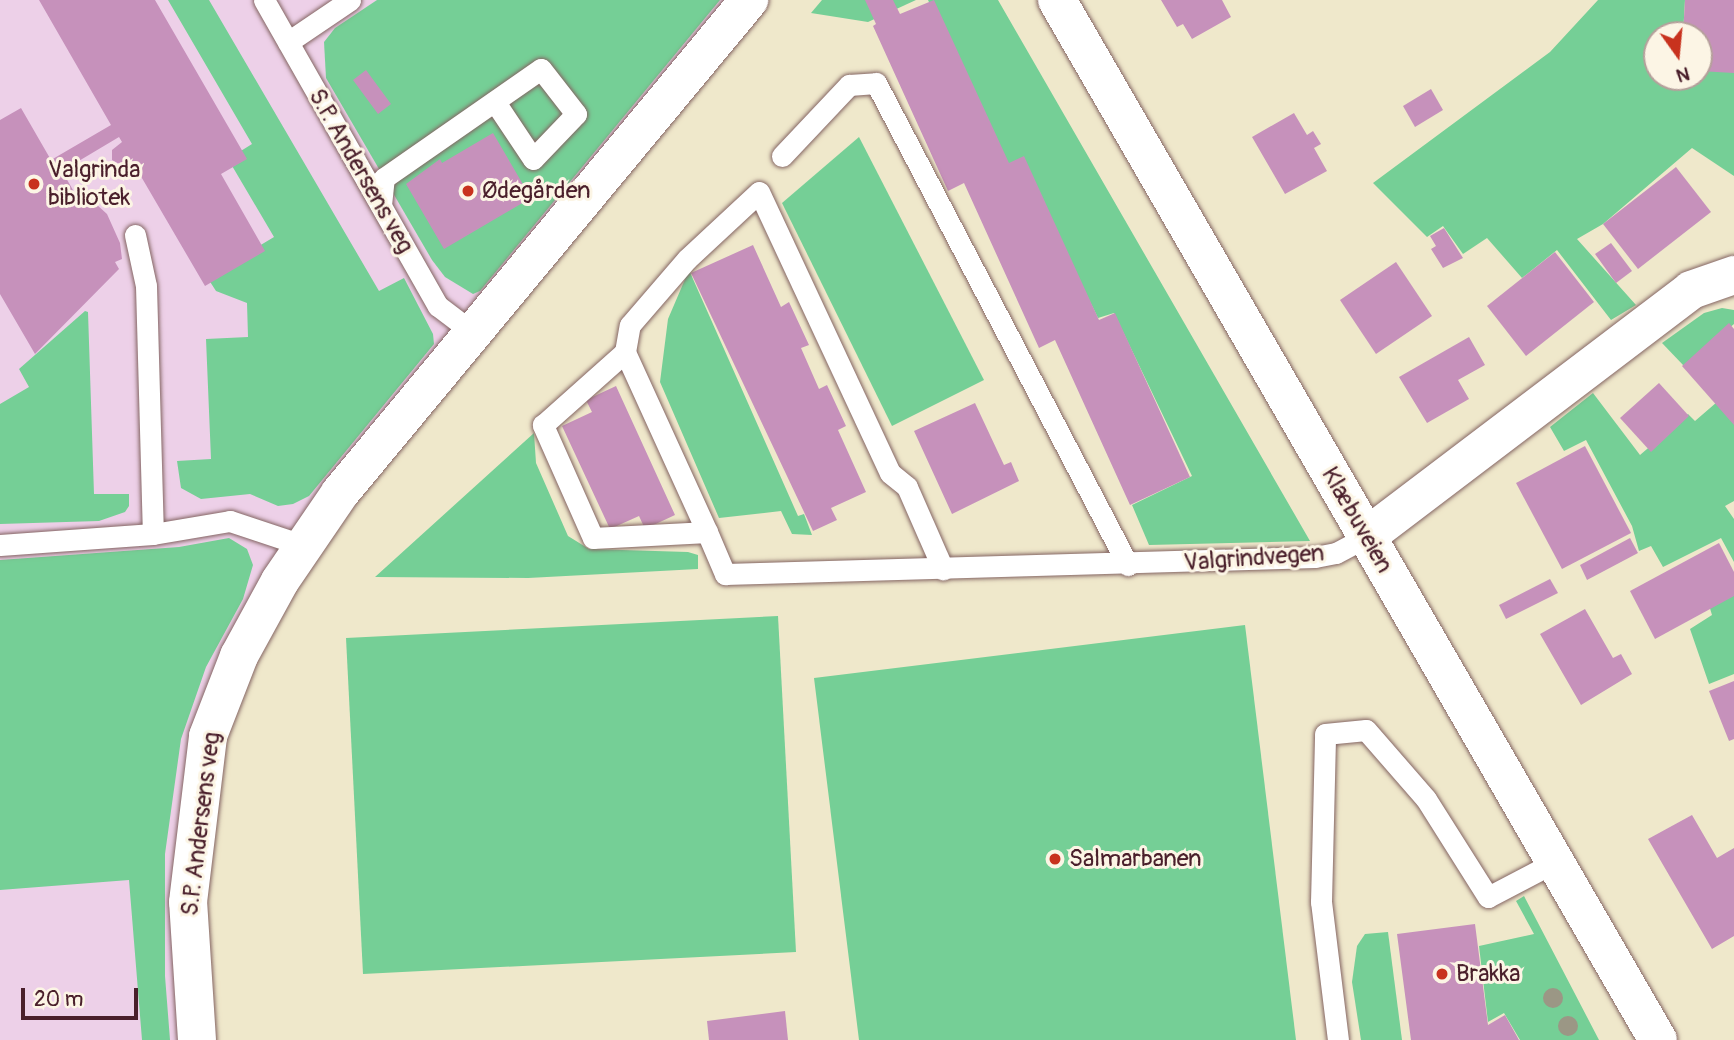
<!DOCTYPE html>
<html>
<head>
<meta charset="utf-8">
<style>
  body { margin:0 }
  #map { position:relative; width:1734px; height:1040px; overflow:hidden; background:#efe8cb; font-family:Pangolin,sans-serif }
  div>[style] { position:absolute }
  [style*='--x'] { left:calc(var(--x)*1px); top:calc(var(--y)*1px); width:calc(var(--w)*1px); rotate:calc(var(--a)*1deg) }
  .built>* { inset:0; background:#edd0e8 }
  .green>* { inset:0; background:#75cf96 }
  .building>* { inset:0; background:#c691bb }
  .roads { filter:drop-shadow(0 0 2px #846563) drop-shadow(0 0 2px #846563) }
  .service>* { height:21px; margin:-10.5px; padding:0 10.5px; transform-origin:10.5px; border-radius:10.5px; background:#fff }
  .minor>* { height:38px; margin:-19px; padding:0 19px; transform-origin:19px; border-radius:19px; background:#fff }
  .tertiary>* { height:38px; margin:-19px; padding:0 19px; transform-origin:19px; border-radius:19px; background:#fff }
  .trees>* { width:20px; height:20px; margin:-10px; border-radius:50%; background:#9b9785 }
  .dots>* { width:19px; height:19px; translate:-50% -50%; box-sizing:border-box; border:4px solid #fcf5e5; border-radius:50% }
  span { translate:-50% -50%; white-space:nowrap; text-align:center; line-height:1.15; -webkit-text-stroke:6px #fcf5e5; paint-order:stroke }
  .poi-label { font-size:24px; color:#4a1f2b }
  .left { translate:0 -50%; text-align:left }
  .street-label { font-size:24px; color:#4a1f2b }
  .north { position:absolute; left:1643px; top:21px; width:70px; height:70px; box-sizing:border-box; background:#fcf5e5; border:2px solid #b59f9b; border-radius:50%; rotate:165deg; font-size:19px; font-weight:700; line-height:28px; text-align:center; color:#4a1f2b }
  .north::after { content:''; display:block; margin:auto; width:24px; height:32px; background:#c8321e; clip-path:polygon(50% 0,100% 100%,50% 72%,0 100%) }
  .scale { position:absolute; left:21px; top:988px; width:117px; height:32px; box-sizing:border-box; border:4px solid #4a1f2b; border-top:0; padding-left:9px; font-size:21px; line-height:24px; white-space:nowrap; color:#4a1f2b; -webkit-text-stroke:5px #fcf5e5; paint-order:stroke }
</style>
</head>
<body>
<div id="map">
  <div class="built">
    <i style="clip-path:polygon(0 0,729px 0,471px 331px,220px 697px,197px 1040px,0 1040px)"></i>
  </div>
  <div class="green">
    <i style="clip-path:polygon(168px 0,209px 0,379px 291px,404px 278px,433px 334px,434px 344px,309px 496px,293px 504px,278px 506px,250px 494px,201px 499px,181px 488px,177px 461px,211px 459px,206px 339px,248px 337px,247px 303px,216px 291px,207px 277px,274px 237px,228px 159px,252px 144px)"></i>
    <i style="clip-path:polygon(377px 0,720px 0,480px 291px,473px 294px,445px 277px,432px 260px,326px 78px,324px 42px,335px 28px)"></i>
    <i style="clip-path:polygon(822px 0,916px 0,868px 22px,811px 13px)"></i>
    <i style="clip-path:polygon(928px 0,998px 0,1310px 541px,1149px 545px,1132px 505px,1192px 476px,1114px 313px,1098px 318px,1021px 160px,1006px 167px)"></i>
    <i style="clip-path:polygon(1598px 0,1685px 0,1683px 35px,1657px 35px,1657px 77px,1699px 77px,1699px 68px,1734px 70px,1734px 176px,1692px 148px,1603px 224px,1577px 239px,1636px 305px,1611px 320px,1557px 250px,1522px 278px,1487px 238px,1463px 254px,1443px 226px,1427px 237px,1373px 183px,1550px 52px)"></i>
    <i style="clip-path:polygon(859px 137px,984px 380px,892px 426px,782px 203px)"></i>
    <i style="clip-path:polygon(689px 270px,798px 516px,804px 514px,812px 535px,792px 534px,781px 511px,719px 518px,660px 382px,668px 319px)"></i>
    <i style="clip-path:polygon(1722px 308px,1734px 310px,1734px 324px,1684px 366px,1662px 343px,1704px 313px)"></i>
    <i style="clip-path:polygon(85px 311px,88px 312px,94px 494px,129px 494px,129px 506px,125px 512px,99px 521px,0 524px,0 404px,29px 387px,19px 369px)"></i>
    <i style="clip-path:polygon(1593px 393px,1640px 455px,1688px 414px,1695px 421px,1717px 402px,1734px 420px,1734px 501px,1725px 506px,1734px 519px,1734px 562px,1721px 538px,1663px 567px,1651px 546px,1639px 551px,1632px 526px,1586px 440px,1564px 451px,1550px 427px)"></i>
    <i style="clip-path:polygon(534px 433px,536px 463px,568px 536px,589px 549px,688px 552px,698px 555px,698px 569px,528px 578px,375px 577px)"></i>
    <i style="clip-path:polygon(229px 538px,247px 549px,253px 565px,243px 599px,206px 667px,181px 739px,165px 854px,165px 976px,170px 1040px,142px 1040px,129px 880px,0 890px,0 560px,179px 547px)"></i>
    <i style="clip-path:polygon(1734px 593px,1734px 674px,1709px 684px,1690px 629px,1712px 615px,1709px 605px)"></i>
    <i style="clip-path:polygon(778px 616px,796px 952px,363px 974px,346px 638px)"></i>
    <i style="clip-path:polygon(1245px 625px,1296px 1040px,859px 1040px,814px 678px)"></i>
    <i style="clip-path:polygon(1524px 896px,1599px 1040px,1520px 1040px,1504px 1013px,1488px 1022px,1479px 946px,1534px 934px,1516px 901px)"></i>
    <i style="clip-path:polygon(1388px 932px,1402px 1040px,1361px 1040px,1352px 982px,1357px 946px,1365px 934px)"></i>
  </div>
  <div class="building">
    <i style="clip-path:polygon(39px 0,155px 0,247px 159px,221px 174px,265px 251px,205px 286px,132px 161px,121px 165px,112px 160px,112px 150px,122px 142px,119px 137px,62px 171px,77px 197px,84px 193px,107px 214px,120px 243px,122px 259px,115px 262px,119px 269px,35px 354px,0 294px,0 120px,21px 108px,51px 160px,111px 125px)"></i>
    <i style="clip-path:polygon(865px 0,893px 0,900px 14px,934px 0,1009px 163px,1024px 156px,1099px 320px,1115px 313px,1190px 477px,1130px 505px,1055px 340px,1039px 348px,964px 183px,948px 191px,873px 26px,876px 24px)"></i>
    <i style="clip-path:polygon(1161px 0,1222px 0,1231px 17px,1192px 39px,1183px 24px,1177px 27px)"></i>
    <i style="clip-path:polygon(1685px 0,1734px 0,1734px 73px,1699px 71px,1699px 35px,1683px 35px)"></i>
    <i style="clip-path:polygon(366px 70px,391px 104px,378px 114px,353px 80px)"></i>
    <i style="clip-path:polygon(1431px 89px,1443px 110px,1415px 127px,1403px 106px)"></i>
    <i style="clip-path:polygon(1294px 113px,1307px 135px,1313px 131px,1321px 144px,1314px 148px,1327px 171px,1285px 194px,1252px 137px)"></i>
    <i style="clip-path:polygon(493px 133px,531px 198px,444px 249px,406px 184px,440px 159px,442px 163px)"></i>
    <i style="clip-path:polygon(1676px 167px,1711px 212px,1638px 269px,1603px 224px)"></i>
    <i style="clip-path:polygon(1444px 228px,1463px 258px,1443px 268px,1431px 249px,1436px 246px,1430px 236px)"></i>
    <i style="clip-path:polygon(1611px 243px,1632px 271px,1616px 283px,1595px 254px)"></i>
    <i style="clip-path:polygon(753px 245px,781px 307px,789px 302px,809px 345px,801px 348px,819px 389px,827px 385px,846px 426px,838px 430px,866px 492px,831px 508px,837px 520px,813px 531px,691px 273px)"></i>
    <i style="clip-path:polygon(1555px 252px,1594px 302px,1526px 356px,1487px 306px)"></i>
    <i style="clip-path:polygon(1396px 262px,1432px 316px,1376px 354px,1340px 300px)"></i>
    <i style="clip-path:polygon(1729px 323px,1734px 329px,1734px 425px,1682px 366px)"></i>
    <i style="clip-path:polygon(1469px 337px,1485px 365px,1458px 380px,1469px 399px,1427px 423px,1399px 377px)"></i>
    <i style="clip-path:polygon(1659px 383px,1689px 416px,1651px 452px,1620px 418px)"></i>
    <i style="clip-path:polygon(616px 386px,675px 515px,645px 529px,639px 516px,610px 529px,562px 426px,592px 412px,586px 400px)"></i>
    <i style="clip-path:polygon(975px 403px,1004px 465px,1011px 462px,1019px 481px,952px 514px,914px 431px)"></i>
    <i style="clip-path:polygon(1585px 446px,1631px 533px,1562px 569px,1516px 483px)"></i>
    <i style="clip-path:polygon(1630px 538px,1638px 553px,1587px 580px,1580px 565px)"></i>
    <i style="clip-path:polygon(1719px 543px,1734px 572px,1734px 596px,1655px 639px,1630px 591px)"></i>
    <i style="clip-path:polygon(1550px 579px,1558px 593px,1506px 619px,1499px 605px)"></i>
    <i style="clip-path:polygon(1585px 609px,1613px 658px,1621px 654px,1632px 674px,1581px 705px,1540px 634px)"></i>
    <i style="clip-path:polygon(1734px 681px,1734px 739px,1729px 741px,1709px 691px)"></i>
    <i style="clip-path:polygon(1692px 815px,1717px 858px,1734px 848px,1734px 936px,1712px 949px,1648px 839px)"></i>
    <i style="clip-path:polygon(1475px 924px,1488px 1025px,1505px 1015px,1519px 1040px,1411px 1040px,1397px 934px)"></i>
    <i style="clip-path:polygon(785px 1011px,788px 1040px,709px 1040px,707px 1021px)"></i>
  </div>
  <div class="roads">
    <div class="service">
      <i style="--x:264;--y:0;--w:352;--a:60.4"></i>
      <i style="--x:438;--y:306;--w:41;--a:37.1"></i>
      <i style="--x:288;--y:42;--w:75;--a:-34.1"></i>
      <i style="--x:782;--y:156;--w:98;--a:-46.7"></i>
      <i style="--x:849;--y:85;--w:27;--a:-4"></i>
      <i style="--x:876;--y:83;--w:544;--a:62.4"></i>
      <i style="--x:381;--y:205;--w:27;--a:-84"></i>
      <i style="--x:384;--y:178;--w:191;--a:-34.8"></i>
      <i style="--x:541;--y:69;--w:57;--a:52.1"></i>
      <i style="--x:576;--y:114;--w:62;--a:133.7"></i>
      <i style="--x:533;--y:159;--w:69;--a:-123.7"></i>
      <i style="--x:135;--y:235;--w:52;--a:77.8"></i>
      <i style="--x:146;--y:286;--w:248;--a:88.4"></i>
      <i style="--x:625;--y:352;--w:27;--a:-80"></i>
      <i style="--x:630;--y:325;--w:87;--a:-49.2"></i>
      <i style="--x:687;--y:259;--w:98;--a:-42.9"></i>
      <i style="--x:759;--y:192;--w:310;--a:65"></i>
      <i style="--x:890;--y:473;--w:22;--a:39"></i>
      <i style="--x:907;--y:487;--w:90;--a:66.3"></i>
      <i style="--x:707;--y:532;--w:114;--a:177"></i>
      <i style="--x:593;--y:538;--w:124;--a:-113.9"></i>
      <i style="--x:543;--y:425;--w:110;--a:-41.7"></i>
      <i style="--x:625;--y:352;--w:198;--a:65.5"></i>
      <i style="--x:707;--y:532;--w:46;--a:66.8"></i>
      <i style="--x:725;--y:574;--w:590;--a:-1.65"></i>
      <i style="--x:1315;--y:557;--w:21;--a:-11"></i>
      <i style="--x:1336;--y:553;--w:34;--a:-28"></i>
      <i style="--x:0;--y:545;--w:153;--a:-4.1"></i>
      <i style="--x:153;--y:534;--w:78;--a:-9.6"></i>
      <i style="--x:230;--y:521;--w:76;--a:18.4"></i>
      <i style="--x:1338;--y:1040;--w:139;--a:-97"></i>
      <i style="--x:1321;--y:902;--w:168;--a:-88.6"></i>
      <i style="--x:1325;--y:734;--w:41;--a:-5.6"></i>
      <i style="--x:1366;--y:730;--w:91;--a:49"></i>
      <i style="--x:1426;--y:799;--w:116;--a:57.7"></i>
      <i style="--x:1488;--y:897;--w:76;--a:-27.6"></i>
    </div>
    <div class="minor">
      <i style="--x:1366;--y:537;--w:408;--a:-37.2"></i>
      <i style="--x:1691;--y:290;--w:46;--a:-19.2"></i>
    </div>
    <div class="tertiary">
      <i style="--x:1057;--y:0;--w:1201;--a:59.98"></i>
      <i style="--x:197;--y:1040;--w:138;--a:-93.7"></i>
      <i style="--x:188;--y:902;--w:167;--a:-83.1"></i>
      <i style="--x:208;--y:736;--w:86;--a:-68.8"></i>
      <i style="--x:239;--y:656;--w:85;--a:-61.3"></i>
      <i style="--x:280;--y:581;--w:107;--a:-55.7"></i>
      <i style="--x:340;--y:493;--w:641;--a:-50.32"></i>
    </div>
  </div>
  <div class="trees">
    <i style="left:1553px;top:998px"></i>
    <i style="left:1568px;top:1026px"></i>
  </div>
  <div class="dots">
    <i style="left:34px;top:184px;background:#c8321e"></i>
    <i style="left:468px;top:191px;background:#c8321e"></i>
    <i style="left:1055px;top:859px;background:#c8321e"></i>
    <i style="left:1442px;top:974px;background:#c8321e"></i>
  </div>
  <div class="poi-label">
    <span class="left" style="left:48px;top:184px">Valgrinda<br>bibliotek</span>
    <span class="left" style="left:482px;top:191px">Ødegården</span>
    <span class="left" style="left:1069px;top:859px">Salmarbanen</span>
    <span class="left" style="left:1456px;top:974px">Brakka</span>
  </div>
  <div class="street-label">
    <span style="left:361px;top:171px;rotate:60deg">S.P. Andersens veg</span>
    <span style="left:1357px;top:520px;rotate:60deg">Klæbuveien</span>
    <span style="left:1254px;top:558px;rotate:-4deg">Valgrindvegen</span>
    <span style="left:201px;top:824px;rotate:-83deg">S.P. Andersens veg</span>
  </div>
  <div class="north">N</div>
  <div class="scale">20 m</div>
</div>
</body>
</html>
